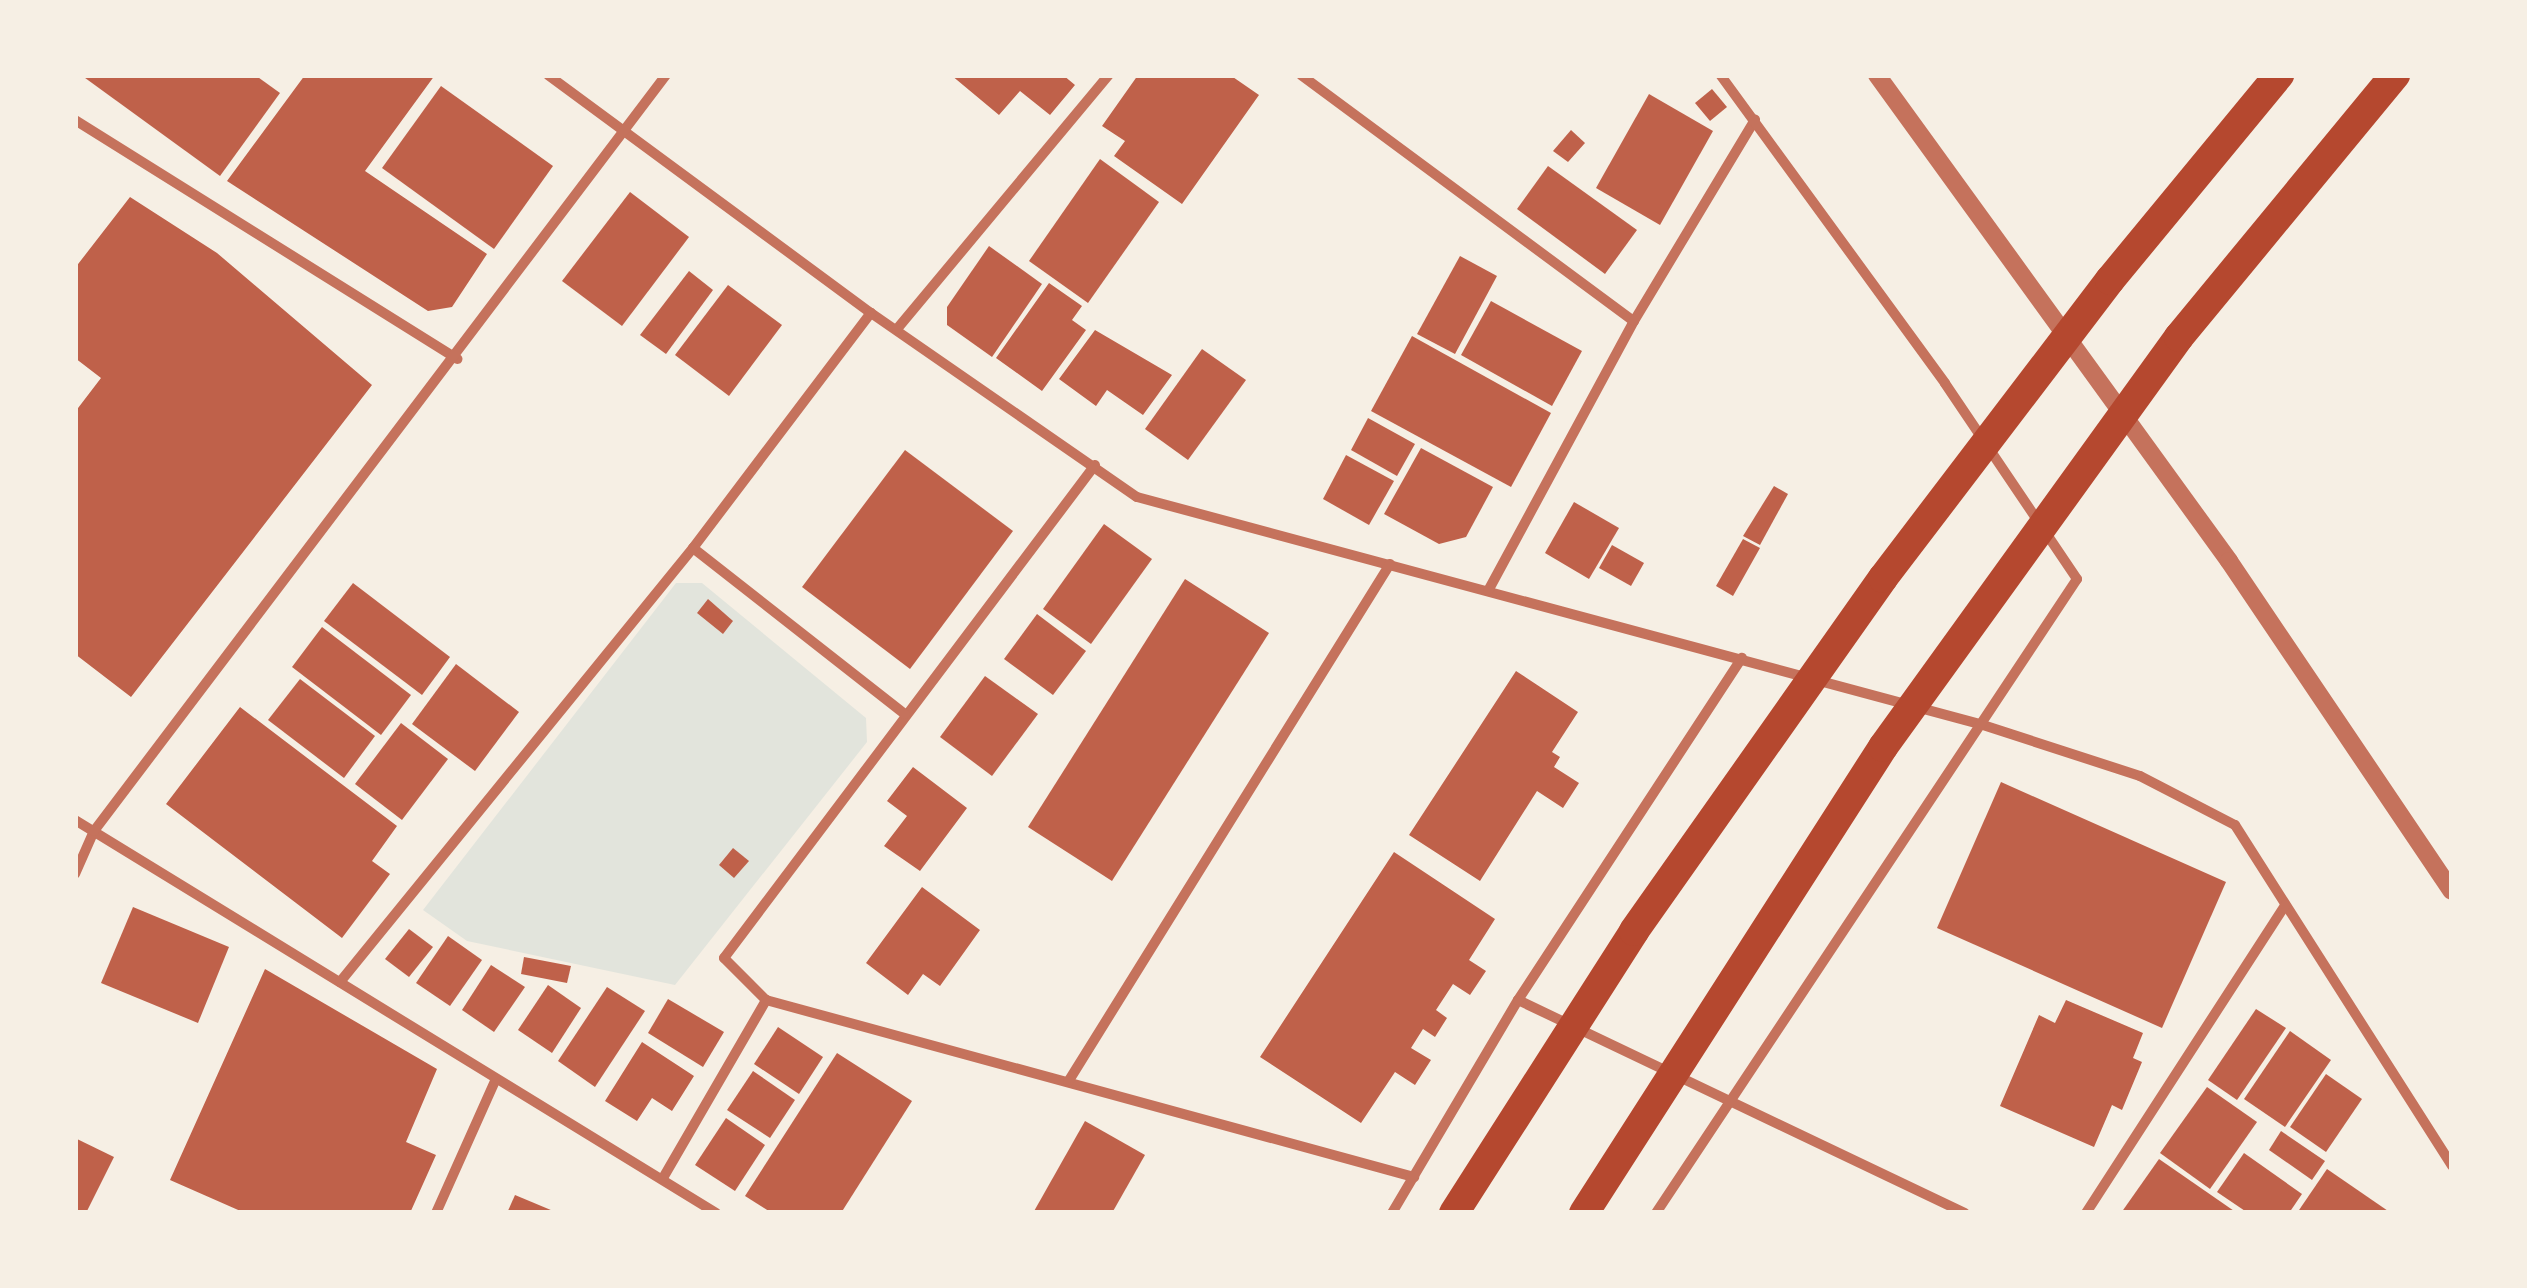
<!DOCTYPE html>
<html>
<head>
<meta charset="utf-8">
<style>
  body { margin:0 }
  #map { position:relative; width:2527px; height:1288px; overflow:hidden; background:#f6efe4; font-family:"Roboto Condensed",sans-serif }
  div>[style] { position:absolute }
  [style*='--x'] { left:calc(var(--x)*1px); top:calc(var(--y)*1px); width:calc(var(--w)*1px); rotate:calc(var(--a)*1deg) }
  .green>* { inset:0; background:#e2e4dc }
  .building>* { inset:0; background:#bf614a }
  .minor>* { height:10px; margin:-5px; padding:0 5px; transform-origin:5px; border-radius:5px; background:#c5725c }
  .tertiary>* { height:18px; margin:-9px; padding:0 9px; transform-origin:9px; border-radius:9px; background:#c5725c }
  .motorway>* { height:30px; margin:-15px; padding:0 15px; transform-origin:15px; border-radius:15px; background:#b5482f }
  span { translate:-50% -50%; white-space:nowrap; text-align:center; line-height:1.15; -webkit-text-stroke:10px #f6efe4; paint-order:stroke }
  .frame { position:absolute; inset:0; border:78px solid #f6efe4; pointer-events:none }
</style>
</head>
<body>
<div id="map">
  <div class="green">
    <i style="clip-path:polygon(676px 583px,702px 583px,866px 718px,867px 742px,675px 985px,467px 941px,423px 910px)"></i>
  </div>
  <div class="building">
    <i style="clip-path:polygon(81px 75px,255px 75px,280px 93px,220px 176px)"></i>
    <i style="clip-path:polygon(305px 75px,435px 75px,365px 171px,487px 254px,452px 307px,428px 311px,227px 181px)"></i>
    <i style="clip-path:polygon(951px 75px,1063px 75px,1075px 85px,1050px 115px,1020px 91px,999px 115px)"></i>
    <i style="clip-path:polygon(1138px 75px,1230px 75px,1259px 95px,1182px 204px,1114px 156px,1125px 141px,1102px 126px)"></i>
    <i style="clip-path:polygon(441px 86px,553px 166px,494px 249px,382px 168px)"></i>
    <i style="clip-path:polygon(1712px 89px,1727px 107px,1710px 121px,1695px 103px)"></i>
    <i style="clip-path:polygon(1649px 94px,1713px 131px,1660px 225px,1596px 188px)"></i>
    <i style="clip-path:polygon(1571px 130px,1585px 143px,1568px 162px,1553px 151px)"></i>
    <i style="clip-path:polygon(1100px 159px,1159px 202px,1088px 303px,1029px 261px)"></i>
    <i style="clip-path:polygon(1548px 166px,1637px 230px,1605px 274px,1517px 209px)"></i>
    <i style="clip-path:polygon(630px 192px,689px 237px,622px 326px,562px 281px)"></i>
    <i style="clip-path:polygon(130px 197px,217px 253px,372px 385px,131px 697px,75px 654px,75px 412px,101px 378px,75px 358px,75px 268px)"></i>
    <i style="clip-path:polygon(989px 246px,1042px 284px,992px 357px,947px 325px,947px 307px)"></i>
    <i style="clip-path:polygon(1460px 256px,1497px 276px,1455px 354px,1417px 334px)"></i>
    <i style="clip-path:polygon(689px 271px,713px 290px,666px 354px,640px 335px)"></i>
    <i style="clip-path:polygon(1049px 283px,1082px 306px,1072px 320px,1086px 330px,1042px 391px,996px 358px)"></i>
    <i style="clip-path:polygon(728px 285px,782px 325px,729px 396px,675px 355px)"></i>
    <i style="clip-path:polygon(1491px 301px,1582px 351px,1552px 406px,1461px 355px)"></i>
    <i style="clip-path:polygon(1095px 330px,1172px 375px,1143px 415px,1107px 390px,1096px 406px,1059px 379px)"></i>
    <i style="clip-path:polygon(1412px 336px,1551px 413px,1511px 487px,1371px 411px)"></i>
    <i style="clip-path:polygon(1202px 349px,1246px 380px,1188px 460px,1145px 429px)"></i>
    <i style="clip-path:polygon(1368px 418px,1415px 444px,1397px 476px,1351px 450px)"></i>
    <i style="clip-path:polygon(1421px 448px,1493px 487px,1466px 537px,1439px 544px,1384px 514px)"></i>
    <i style="clip-path:polygon(905px 450px,1013px 531px,910px 669px,802px 587px)"></i>
    <i style="clip-path:polygon(1346px 455px,1394px 481px,1369px 525px,1323px 499px)"></i>
    <i style="clip-path:polygon(1774px 486px,1788px 494px,1760px 545px,1743px 536px)"></i>
    <i style="clip-path:polygon(1574px 502px,1619px 528px,1589px 579px,1545px 553px)"></i>
    <i style="clip-path:polygon(1104px 524px,1152px 559px,1091px 644px,1043px 609px)"></i>
    <i style="clip-path:polygon(1743px 539px,1760px 548px,1733px 596px,1716px 586px)"></i>
    <i style="clip-path:polygon(1612px 545px,1644px 563px,1631px 586px,1599px 568px)"></i>
    <i style="clip-path:polygon(1185px 579px,1269px 633px,1112px 881px,1028px 827px)"></i>
    <i style="clip-path:polygon(353px 583px,450px 657px,422px 695px,324px 621px)"></i>
    <i style="clip-path:polygon(708px 599px,733px 621px,723px 634px,697px 613px)"></i>
    <i style="clip-path:polygon(1037px 614px,1086px 651px,1053px 695px,1004px 659px)"></i>
    <i style="clip-path:polygon(322px 627px,411px 695px,381px 735px,292px 667px)"></i>
    <i style="clip-path:polygon(456px 664px,519px 712px,475px 771px,412px 724px)"></i>
    <i style="clip-path:polygon(1516px 671px,1578px 712px,1552px 752px,1560px 757px,1554px 767px,1579px 783px,1563px 808px,1537px 791px,1480px 881px,1409px 835px)"></i>
    <i style="clip-path:polygon(985px 676px,1038px 714px,992px 776px,940px 737px)"></i>
    <i style="clip-path:polygon(300px 679px,375px 736px,344px 778px,268px 720px)"></i>
    <i style="clip-path:polygon(240px 707px,397px 826px,372px 861px,390px 874px,342px 938px,166px 804px)"></i>
    <i style="clip-path:polygon(401px 723px,448px 759px,402px 820px,355px 784px)"></i>
    <i style="clip-path:polygon(913px 767px,967px 808px,920px 871px,884px 846px,907px 816px,887px 801px)"></i>
    <i style="clip-path:polygon(2001px 782px,2226px 882px,2162px 1028px,1937px 928px)"></i>
    <i style="clip-path:polygon(733px 848px,749px 861px,734px 878px,719px 865px)"></i>
    <i style="clip-path:polygon(1394px 852px,1495px 919px,1469px 960px,1486px 971px,1470px 995px,1453px 984px,1436px 1010px,1447px 1018px,1435px 1037px,1423px 1029px,1411px 1048px,1431px 1060px,1415px 1085px,1395px 1072px,1361px 1123px,1260px 1057px)"></i>
    <i style="clip-path:polygon(922px 887px,980px 930px,940px 986px,923px 974px,908px 995px,866px 963px)"></i>
    <i style="clip-path:polygon(133px 907px,229px 947px,198px 1023px,101px 983px)"></i>
    <i style="clip-path:polygon(409px 929px,433px 947px,409px 977px,385px 959px)"></i>
    <i style="clip-path:polygon(448px 936px,482px 960px,450px 1006px,416px 983px)"></i>
    <i style="clip-path:polygon(524px 957px,571px 966px,567px 983px,521px 974px)"></i>
    <i style="clip-path:polygon(491px 965px,525px 987px,494px 1032px,462px 1010px)"></i>
    <i style="clip-path:polygon(265px 969px,437px 1069px,406px 1142px,436px 1155px,410px 1213px,245px 1213px,170px 1180px)"></i>
    <i style="clip-path:polygon(548px 985px,581px 1008px,552px 1053px,518px 1030px)"></i>
    <i style="clip-path:polygon(607px 987px,645px 1011px,595px 1087px,558px 1061px)"></i>
    <i style="clip-path:polygon(668px 999px,724px 1032px,703px 1067px,648px 1033px)"></i>
    <i style="clip-path:polygon(2066px 1000px,2143px 1033px,2133px 1058px,2142px 1062px,2122px 1110px,2112px 1105px,2094px 1147px,2000px 1106px,2039px 1015px,2055px 1023px)"></i>
    <i style="clip-path:polygon(2256px 1009px,2286px 1028px,2237px 1100px,2208px 1080px)"></i>
    <i style="clip-path:polygon(778px 1027px,823px 1057px,799px 1094px,754px 1064px)"></i>
    <i style="clip-path:polygon(2290px 1031px,2331px 1060px,2285px 1127px,2244px 1099px)"></i>
    <i style="clip-path:polygon(642px 1042px,694px 1076px,672px 1111px,652px 1098px,637px 1121px,605px 1101px)"></i>
    <i style="clip-path:polygon(837px 1053px,912px 1101px,841px 1213px,772px 1213px,745px 1196px)"></i>
    <i style="clip-path:polygon(753px 1071px,795px 1100px,770px 1138px,727px 1110px)"></i>
    <i style="clip-path:polygon(2326px 1074px,2362px 1099px,2326px 1152px,2290px 1127px)"></i>
    <i style="clip-path:polygon(2207px 1087px,2257px 1122px,2210px 1189px,2160px 1153px)"></i>
    <i style="clip-path:polygon(726px 1118px,765px 1145px,735px 1191px,695px 1165px)"></i>
    <i style="clip-path:polygon(1085px 1121px,1145px 1155px,1112px 1213px,1033px 1213px)"></i>
    <i style="clip-path:polygon(2281px 1131px,2325px 1161px,2312px 1180px,2269px 1150px)"></i>
    <i style="clip-path:polygon(75px 1138px,114px 1157px,86px 1213px,75px 1213px)"></i>
    <i style="clip-path:polygon(2244px 1153px,2302px 1194px,2289px 1213px,2248px 1213px,2217px 1192px)"></i>
    <i style="clip-path:polygon(2159px 1159px,2237px 1213px,2121px 1213px)"></i>
    <i style="clip-path:polygon(2327px 1169px,2391px 1213px,2297px 1213px)"></i>
    <i style="clip-path:polygon(515px 1195px,558px 1213px,507px 1213px)"></i>
  </div>
  <div class="minor">
    <i style="--x:548;--y:75;--w:401;--a:36.4"></i>
    <i style="--x:871;--y:313;--w:323;--a:34.7"></i>
    <i style="--x:1137;--y:497;--w:876;--a:15.08"></i>
    <i style="--x:1983;--y:725;--w:165;--a:18"></i>
    <i style="--x:2140;--y:776;--w:107;--a:27.3"></i>
    <i style="--x:2235;--y:825;--w:404;--a:57.5"></i>
    <i style="--x:1301;--y:75;--w:414;--a:36.5"></i>
    <i style="--x:75;--y:120;--w:451;--a:32"></i>
    <i style="--x:897;--y:329;--w:331;--a:-50.2"></i>
    <i style="--x:1095;--y:465;--w:617;--a:126.96"></i>
    <i style="--x:724;--y:958;--w:59;--a:45"></i>
    <i style="--x:766;--y:1000;--w:672;--a:15.28"></i>
    <i style="--x:693;--y:548;--w:269;--a:38.1"></i>
    <i style="--x:1488;--y:591;--w:307;--a:-61.6"></i>
    <i style="--x:1634;--y:321;--w:235;--a:-59"></i>
    <i style="--x:75;--y:820;--w:752;--a:31.51"></i>
    <i style="--x:75;--y:874;--w:47;--a:-66.2"></i>
    <i style="--x:94;--y:831;--w:948;--a:-52.89"></i>
    <i style="--x:340;--y:982;--w:559;--a:-50.88"></i>
    <i style="--x:693;--y:548;--w:295;--a:-52.9"></i>
    <i style="--x:1518;--y:1000;--w:495;--a:25.5"></i>
    <i style="--x:1068;--y:1082;--w:610;--a:-58.13"></i>
    <i style="--x:663;--y:1178;--w:206;--a:-59.9"></i>
    <i style="--x:436;--y:1213;--w:147;--a:-65.9"></i>
    <i style="--x:1392;--y:1213;--w:247;--a:-59.4"></i>
    <i style="--x:1518;--y:1000;--w:409;--a:-56.8"></i>
    <i style="--x:1656;--y:1213;--w:761;--a:-56.41"></i>
    <i style="--x:2077;--y:579;--w:236;--a:-124"></i>
    <i style="--x:1945;--y:383;--w:381;--a:-126.1"></i>
    <i style="--x:2086;--y:1213;--w:367;--a:-57.1"></i>
  </div>
  <div class="tertiary">
    <i style="--x:1877;--y:75;--w:600;--a:54.08"></i>
    <i style="--x:2229;--y:561;--w:398;--a:56"></i>
  </div>
  <div class="motorway">
    <i style="--x:1454;--y:1213;--w:335;--a:-57.4"></i>
    <i style="--x:1634;--y:931;--w:432;--a:-54.8"></i>
    <i style="--x:1883;--y:578;--w:375;--a:-52.7"></i>
    <i style="--x:2110;--y:280;--w:266;--a:-50.5"></i>
    <i style="--x:1584;--y:1213;--w:554;--a:-57.31"></i>
    <i style="--x:1883;--y:747;--w:506;--a:-54.17"></i>
    <i style="--x:2179;--y:337;--w:340;--a:-50.5"></i>
  </div>
  <div class="frame"></div>
</div>
</body>
</html>
